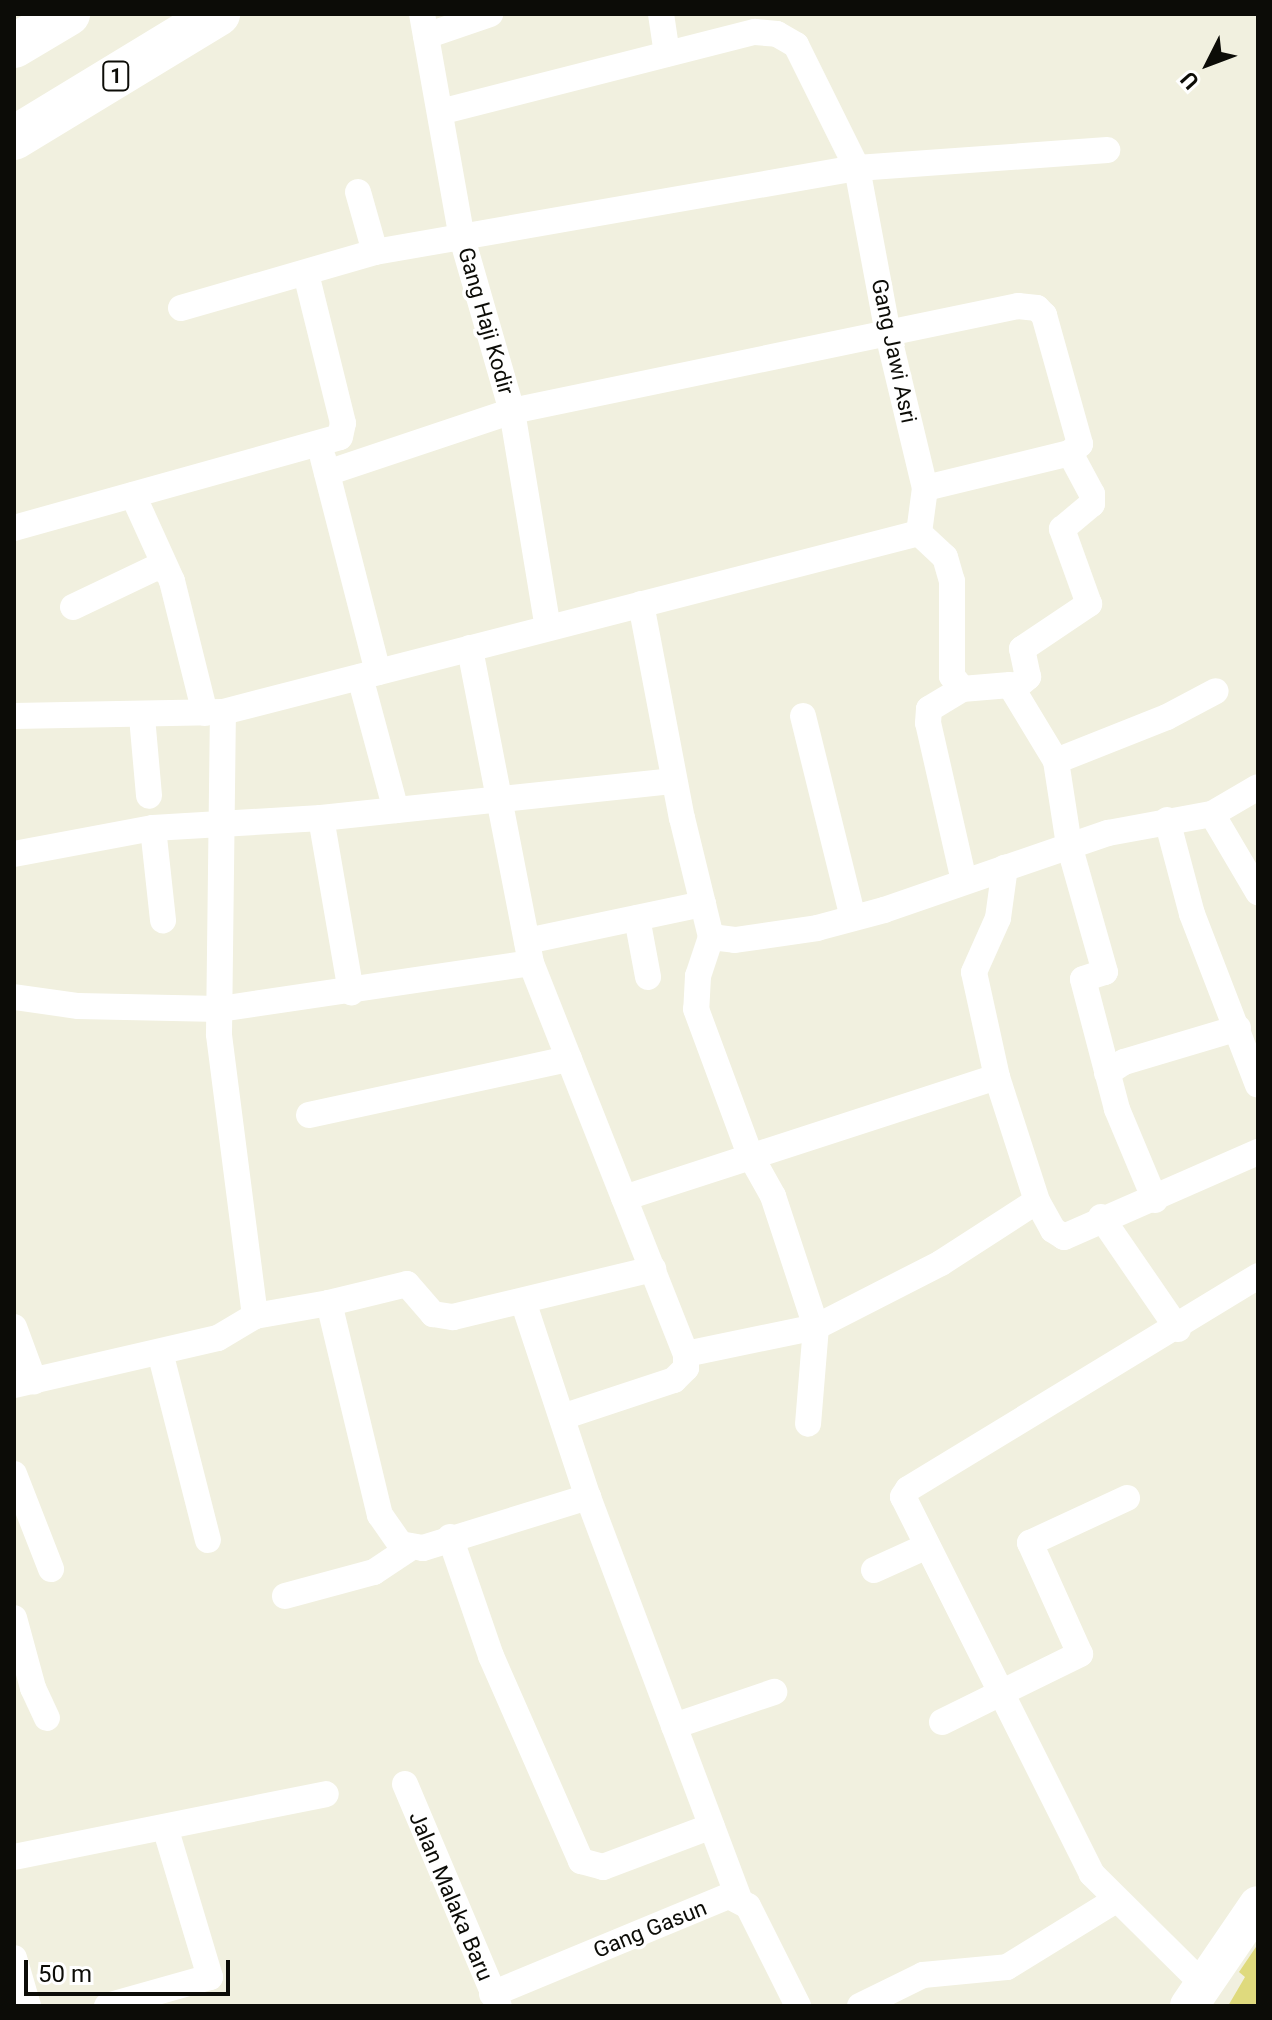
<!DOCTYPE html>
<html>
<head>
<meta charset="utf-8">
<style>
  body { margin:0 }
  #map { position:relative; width:1272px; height:2020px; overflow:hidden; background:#f1f0df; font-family:Roboto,sans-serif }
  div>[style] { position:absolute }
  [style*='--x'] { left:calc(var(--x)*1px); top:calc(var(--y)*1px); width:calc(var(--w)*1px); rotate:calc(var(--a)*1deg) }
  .building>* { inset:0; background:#dfda7d }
  .street>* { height:26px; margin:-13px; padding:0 13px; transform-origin:13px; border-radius:13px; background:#fff }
  .secondary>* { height:38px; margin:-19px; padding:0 19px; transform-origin:19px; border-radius:19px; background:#fff }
  .highway>* { height:44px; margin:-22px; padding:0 22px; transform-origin:22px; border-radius:22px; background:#fff }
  span { translate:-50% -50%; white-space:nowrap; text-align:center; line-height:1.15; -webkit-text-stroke:7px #fff; paint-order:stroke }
  .shield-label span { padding:2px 6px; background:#fff; border:2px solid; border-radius:6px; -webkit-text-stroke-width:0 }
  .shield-label { font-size:20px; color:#0c0c07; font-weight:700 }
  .street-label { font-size:22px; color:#0c0c07 }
  .frame { position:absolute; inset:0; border:16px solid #0c0c07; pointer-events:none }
  .north { position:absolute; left:1168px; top:24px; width:80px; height:80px; -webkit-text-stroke:6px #fff; paint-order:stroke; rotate:228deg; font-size:22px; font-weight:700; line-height:32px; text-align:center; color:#0c0c07 }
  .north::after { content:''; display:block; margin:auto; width:28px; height:36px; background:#0c0c07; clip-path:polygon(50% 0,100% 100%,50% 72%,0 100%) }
  .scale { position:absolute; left:24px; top:1960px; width:206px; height:36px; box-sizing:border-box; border:4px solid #0c0c07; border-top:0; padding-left:10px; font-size:24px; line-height:28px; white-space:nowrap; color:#0c0c07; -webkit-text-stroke:6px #fff; paint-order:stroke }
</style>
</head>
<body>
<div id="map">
  <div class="building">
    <i style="clip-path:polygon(1258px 1944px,1258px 2006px,1228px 2006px,1245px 1977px,1239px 1972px)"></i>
  </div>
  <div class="street">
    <i style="--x:422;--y:14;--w:228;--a:79.9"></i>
    <i style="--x:462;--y:238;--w:180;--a:73.9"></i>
    <i style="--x:512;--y:411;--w:220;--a:80.6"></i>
    <i style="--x:661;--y:14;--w:40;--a:81.5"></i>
    <i style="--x:426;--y:36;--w:68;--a:-19"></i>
    <i style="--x:440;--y:112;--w:325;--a:-14.3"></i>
    <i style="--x:755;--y:32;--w:22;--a:5"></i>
    <i style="--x:777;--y:34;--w:22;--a:30"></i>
    <i style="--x:796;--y:45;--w:137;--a:63.6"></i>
    <i style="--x:857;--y:168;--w:169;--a:79.4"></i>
    <i style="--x:888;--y:334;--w:158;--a:76.5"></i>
    <i style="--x:925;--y:488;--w:45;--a:97.6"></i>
    <i style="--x:358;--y:192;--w:62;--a:74.2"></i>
    <i style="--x:181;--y:308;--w:202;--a:-16.1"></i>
    <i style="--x:375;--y:252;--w:489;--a:-9.9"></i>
    <i style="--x:857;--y:168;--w:251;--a:-4.1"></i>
    <i style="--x:323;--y:458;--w:221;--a:75.6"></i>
    <i style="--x:327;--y:473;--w:195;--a:-18.5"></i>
    <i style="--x:512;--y:411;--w:517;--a:-11.72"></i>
    <i style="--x:1018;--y:306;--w:19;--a:6"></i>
    <i style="--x:1037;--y:308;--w:10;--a:45"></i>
    <i style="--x:1044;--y:315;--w:134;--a:74.4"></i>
    <i style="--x:1080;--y:444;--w:13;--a:138"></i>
    <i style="--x:1070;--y:453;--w:149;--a:166.4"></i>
    <i style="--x:133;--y:495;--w:94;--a:65.6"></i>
    <i style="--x:172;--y:581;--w:136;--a:76"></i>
    <i style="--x:14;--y:528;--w:338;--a:-15.6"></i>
    <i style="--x:340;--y:437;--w:14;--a:-78"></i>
    <i style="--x:343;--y:423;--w:154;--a:-103.9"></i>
    <i style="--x:919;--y:533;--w:35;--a:43"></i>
    <i style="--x:945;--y:557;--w:25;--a:74"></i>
    <i style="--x:952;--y:581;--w:95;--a:90"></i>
    <i style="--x:952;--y:676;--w:16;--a:52"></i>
    <i style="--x:641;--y:604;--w:218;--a:79.2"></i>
    <i style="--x:682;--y:818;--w:122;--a:76.3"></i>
    <i style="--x:711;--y:937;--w:24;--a:7"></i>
    <i style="--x:735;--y:940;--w:83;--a:-8.3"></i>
    <i style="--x:817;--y:928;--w:69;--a:-15"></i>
    <i style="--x:884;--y:910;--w:237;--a:-19"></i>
    <i style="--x:1108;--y:833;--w:106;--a:-10.4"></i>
    <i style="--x:1212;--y:814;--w:53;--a:-30.4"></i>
    <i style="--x:73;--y:607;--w:93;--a:-25.5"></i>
    <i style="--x:157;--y:567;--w:10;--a:24"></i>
    <i style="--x:360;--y:677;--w:138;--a:74.9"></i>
    <i style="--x:1016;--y:687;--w:16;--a:-40"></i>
    <i style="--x:1028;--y:677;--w:29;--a:-102"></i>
    <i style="--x:1022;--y:649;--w:81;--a:-33.9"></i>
    <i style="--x:1089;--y:604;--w:80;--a:-109.8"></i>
    <i style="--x:1062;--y:529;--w:39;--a:-40"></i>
    <i style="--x:1092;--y:504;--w:10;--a:-90"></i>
    <i style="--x:1092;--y:494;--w:47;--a:-118.2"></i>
    <i style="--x:14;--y:716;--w:209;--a:-1.1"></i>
    <i style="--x:223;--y:712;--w:719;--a:-14.42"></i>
    <i style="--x:803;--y:716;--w:208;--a:76.1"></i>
    <i style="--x:142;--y:717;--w:79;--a:84.9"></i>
    <i style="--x:1212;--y:814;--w:91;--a:59.5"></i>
    <i style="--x:321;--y:818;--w:177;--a:80.2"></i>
    <i style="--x:1167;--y:820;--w:97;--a:75.1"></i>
    <i style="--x:1192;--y:914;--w:183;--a:68.9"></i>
    <i style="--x:153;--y:828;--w:93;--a:83.8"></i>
    <i style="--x:14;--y:854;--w:141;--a:-10.6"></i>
    <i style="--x:153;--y:828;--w:168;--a:-3.4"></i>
    <i style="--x:321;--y:818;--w:355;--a:-6"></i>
    <i style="--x:964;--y:881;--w:162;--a:-102.8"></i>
    <i style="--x:928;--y:723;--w:14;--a:-86"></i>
    <i style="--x:929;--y:709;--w:39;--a:-31"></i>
    <i style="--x:962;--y:689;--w:48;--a:-4.8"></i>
    <i style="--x:1010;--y:685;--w:89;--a:58.8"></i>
    <i style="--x:637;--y:918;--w:60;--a:79.4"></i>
    <i style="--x:711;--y:937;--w:41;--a:108.4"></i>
    <i style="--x:698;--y:976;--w:33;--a:93"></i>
    <i style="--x:696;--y:1009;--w:156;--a:69.7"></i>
    <i style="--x:750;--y:1155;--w:47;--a:60.7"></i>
    <i style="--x:773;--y:1196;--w:138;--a:71.8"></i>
    <i style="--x:816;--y:1327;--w:140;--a:-27.1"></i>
    <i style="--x:941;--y:1263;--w:114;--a:-32.9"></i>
    <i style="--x:1037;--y:1201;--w:130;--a:-107.9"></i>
    <i style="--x:997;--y:1077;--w:107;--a:-102.4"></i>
    <i style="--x:974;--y:972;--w:59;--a:-66"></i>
    <i style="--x:998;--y:918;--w:51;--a:-82.2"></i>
    <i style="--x:527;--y:941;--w:180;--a:-11.9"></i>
    <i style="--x:531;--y:963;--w:421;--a:68.4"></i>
    <i style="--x:686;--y:1354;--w:14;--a:90"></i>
    <i style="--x:686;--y:1368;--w:17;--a:135"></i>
    <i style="--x:674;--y:1380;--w:115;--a:161.7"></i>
    <i style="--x:14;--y:997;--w:65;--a:8"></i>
    <i style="--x:78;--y:1006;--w:142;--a:1.2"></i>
    <i style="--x:220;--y:1009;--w:314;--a:-8.4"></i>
    <i style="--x:531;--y:963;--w:321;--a:-101"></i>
    <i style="--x:1107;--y:1073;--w:20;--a:-33"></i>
    <i style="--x:1124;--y:1062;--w:119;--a:-16.6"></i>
    <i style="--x:309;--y:1115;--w:266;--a:-12.2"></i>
    <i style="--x:624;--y:1198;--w:392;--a:-18"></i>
    <i style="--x:1155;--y:1200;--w:99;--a:-112.7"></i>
    <i style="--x:1117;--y:1109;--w:134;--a:-104.7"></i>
    <i style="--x:1083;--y:979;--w:23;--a:-18"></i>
    <i style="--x:1105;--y:972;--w:132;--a:-105.8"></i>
    <i style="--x:1069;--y:845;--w:85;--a:-98.8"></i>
    <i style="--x:1056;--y:761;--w:119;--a:-21.6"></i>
    <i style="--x:1167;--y:717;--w:55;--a:-28"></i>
    <i style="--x:1037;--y:1201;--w:33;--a:61"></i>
    <i style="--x:1053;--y:1230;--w:13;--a:32"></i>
    <i style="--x:1064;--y:1237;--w:212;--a:-23.7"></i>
    <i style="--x:1101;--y:1217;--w:136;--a:55.5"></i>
    <i style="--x:523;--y:1301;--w:206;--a:71.7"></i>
    <i style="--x:588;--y:1497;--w:428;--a:69.4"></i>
    <i style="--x:329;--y:1303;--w:80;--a:-13.7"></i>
    <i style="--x:407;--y:1284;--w:40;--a:49"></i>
    <i style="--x:433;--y:1314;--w:20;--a:9"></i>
    <i style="--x:453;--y:1317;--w:206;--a:-13.5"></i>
    <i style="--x:255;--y:1316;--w:75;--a:-10"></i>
    <i style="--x:329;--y:1303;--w:218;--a:76.5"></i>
    <i style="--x:380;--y:1515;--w:35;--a:55"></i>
    <i style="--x:400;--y:1544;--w:23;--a:10"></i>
    <i style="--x:423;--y:1548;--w:173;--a:-17.2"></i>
    <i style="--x:14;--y:1327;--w:58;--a:69.7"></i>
    <i style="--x:160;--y:1352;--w:194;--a:75.7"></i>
    <i style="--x:686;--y:1354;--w:133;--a:-11.7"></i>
    <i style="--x:816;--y:1327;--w:97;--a:94.7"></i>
    <i style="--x:14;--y:1385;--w:209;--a:-13"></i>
    <i style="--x:218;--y:1338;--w:43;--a:-30.7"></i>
    <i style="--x:255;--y:1316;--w:284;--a:-97.3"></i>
    <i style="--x:219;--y:1034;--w:322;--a:-89.3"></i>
    <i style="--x:14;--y:1474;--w:102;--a:68.7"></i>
    <i style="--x:450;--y:1537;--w:126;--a:71"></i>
    <i style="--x:491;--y:1656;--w:224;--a:66.3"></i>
    <i style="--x:581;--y:1861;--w:23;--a:15"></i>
    <i style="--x:603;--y:1867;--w:116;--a:-20.6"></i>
    <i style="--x:874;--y:1570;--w:58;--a:-24.4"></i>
    <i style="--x:285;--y:1596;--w:92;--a:-15.1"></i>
    <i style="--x:374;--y:1572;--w:43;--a:-33.7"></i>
    <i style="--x:14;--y:1618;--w:73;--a:74.8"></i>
    <i style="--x:33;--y:1688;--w:33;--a:65"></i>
    <i style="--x:942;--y:1722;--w:154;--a:-26.2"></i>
    <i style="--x:1080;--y:1654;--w:122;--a:-114.2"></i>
    <i style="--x:1030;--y:1543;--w:107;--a:-24.9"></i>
    <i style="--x:674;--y:1726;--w:106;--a:-18.8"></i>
    <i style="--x:405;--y:1784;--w:241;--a:67.1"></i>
    <i style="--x:14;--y:1857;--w:318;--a:-11.4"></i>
    <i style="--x:14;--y:1958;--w:50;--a:73.7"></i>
    <i style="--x:1204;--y:1985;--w:158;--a:-135.3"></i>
    <i style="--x:1092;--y:1874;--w:422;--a:-116.6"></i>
    <i style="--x:903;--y:1497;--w:9;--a:-58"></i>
    <i style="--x:908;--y:1489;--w:410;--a:-31.3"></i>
    <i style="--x:492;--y:1994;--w:256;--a:-22.5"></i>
    <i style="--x:729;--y:1896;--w:21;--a:28"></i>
    <i style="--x:748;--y:1906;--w:112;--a:63.4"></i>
    <i style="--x:107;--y:2006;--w:107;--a:-15.7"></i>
    <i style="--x:210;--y:1977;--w:153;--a:-106.7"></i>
    <i style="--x:860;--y:2006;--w:70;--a:-26.2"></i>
    <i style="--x:923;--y:1975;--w:84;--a:-5.4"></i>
    <i style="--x:1007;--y:1967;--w:128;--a:-31.6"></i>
  </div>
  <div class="secondary">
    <i style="--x:1189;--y:2006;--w:122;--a:-55.7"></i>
  </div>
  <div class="highway">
    <i style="--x:14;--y:46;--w:63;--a:-30.7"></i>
    <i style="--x:14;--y:138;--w:239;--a:-31.3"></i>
  </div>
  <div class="shield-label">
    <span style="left:116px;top:76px">1</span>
  </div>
  <div class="street-label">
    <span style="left:486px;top:321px;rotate:74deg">Gang Haji Kodir</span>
    <span style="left:894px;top:351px;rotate:78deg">Gang Jawi Asri</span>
    <span style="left:451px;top:1896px;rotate:67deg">Jalan Malaka Baru</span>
    <span style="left:650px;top:1929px;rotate:-22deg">Gang Gasun</span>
  </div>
  <div class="frame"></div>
  <div class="north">U</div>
  <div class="scale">50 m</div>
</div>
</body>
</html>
